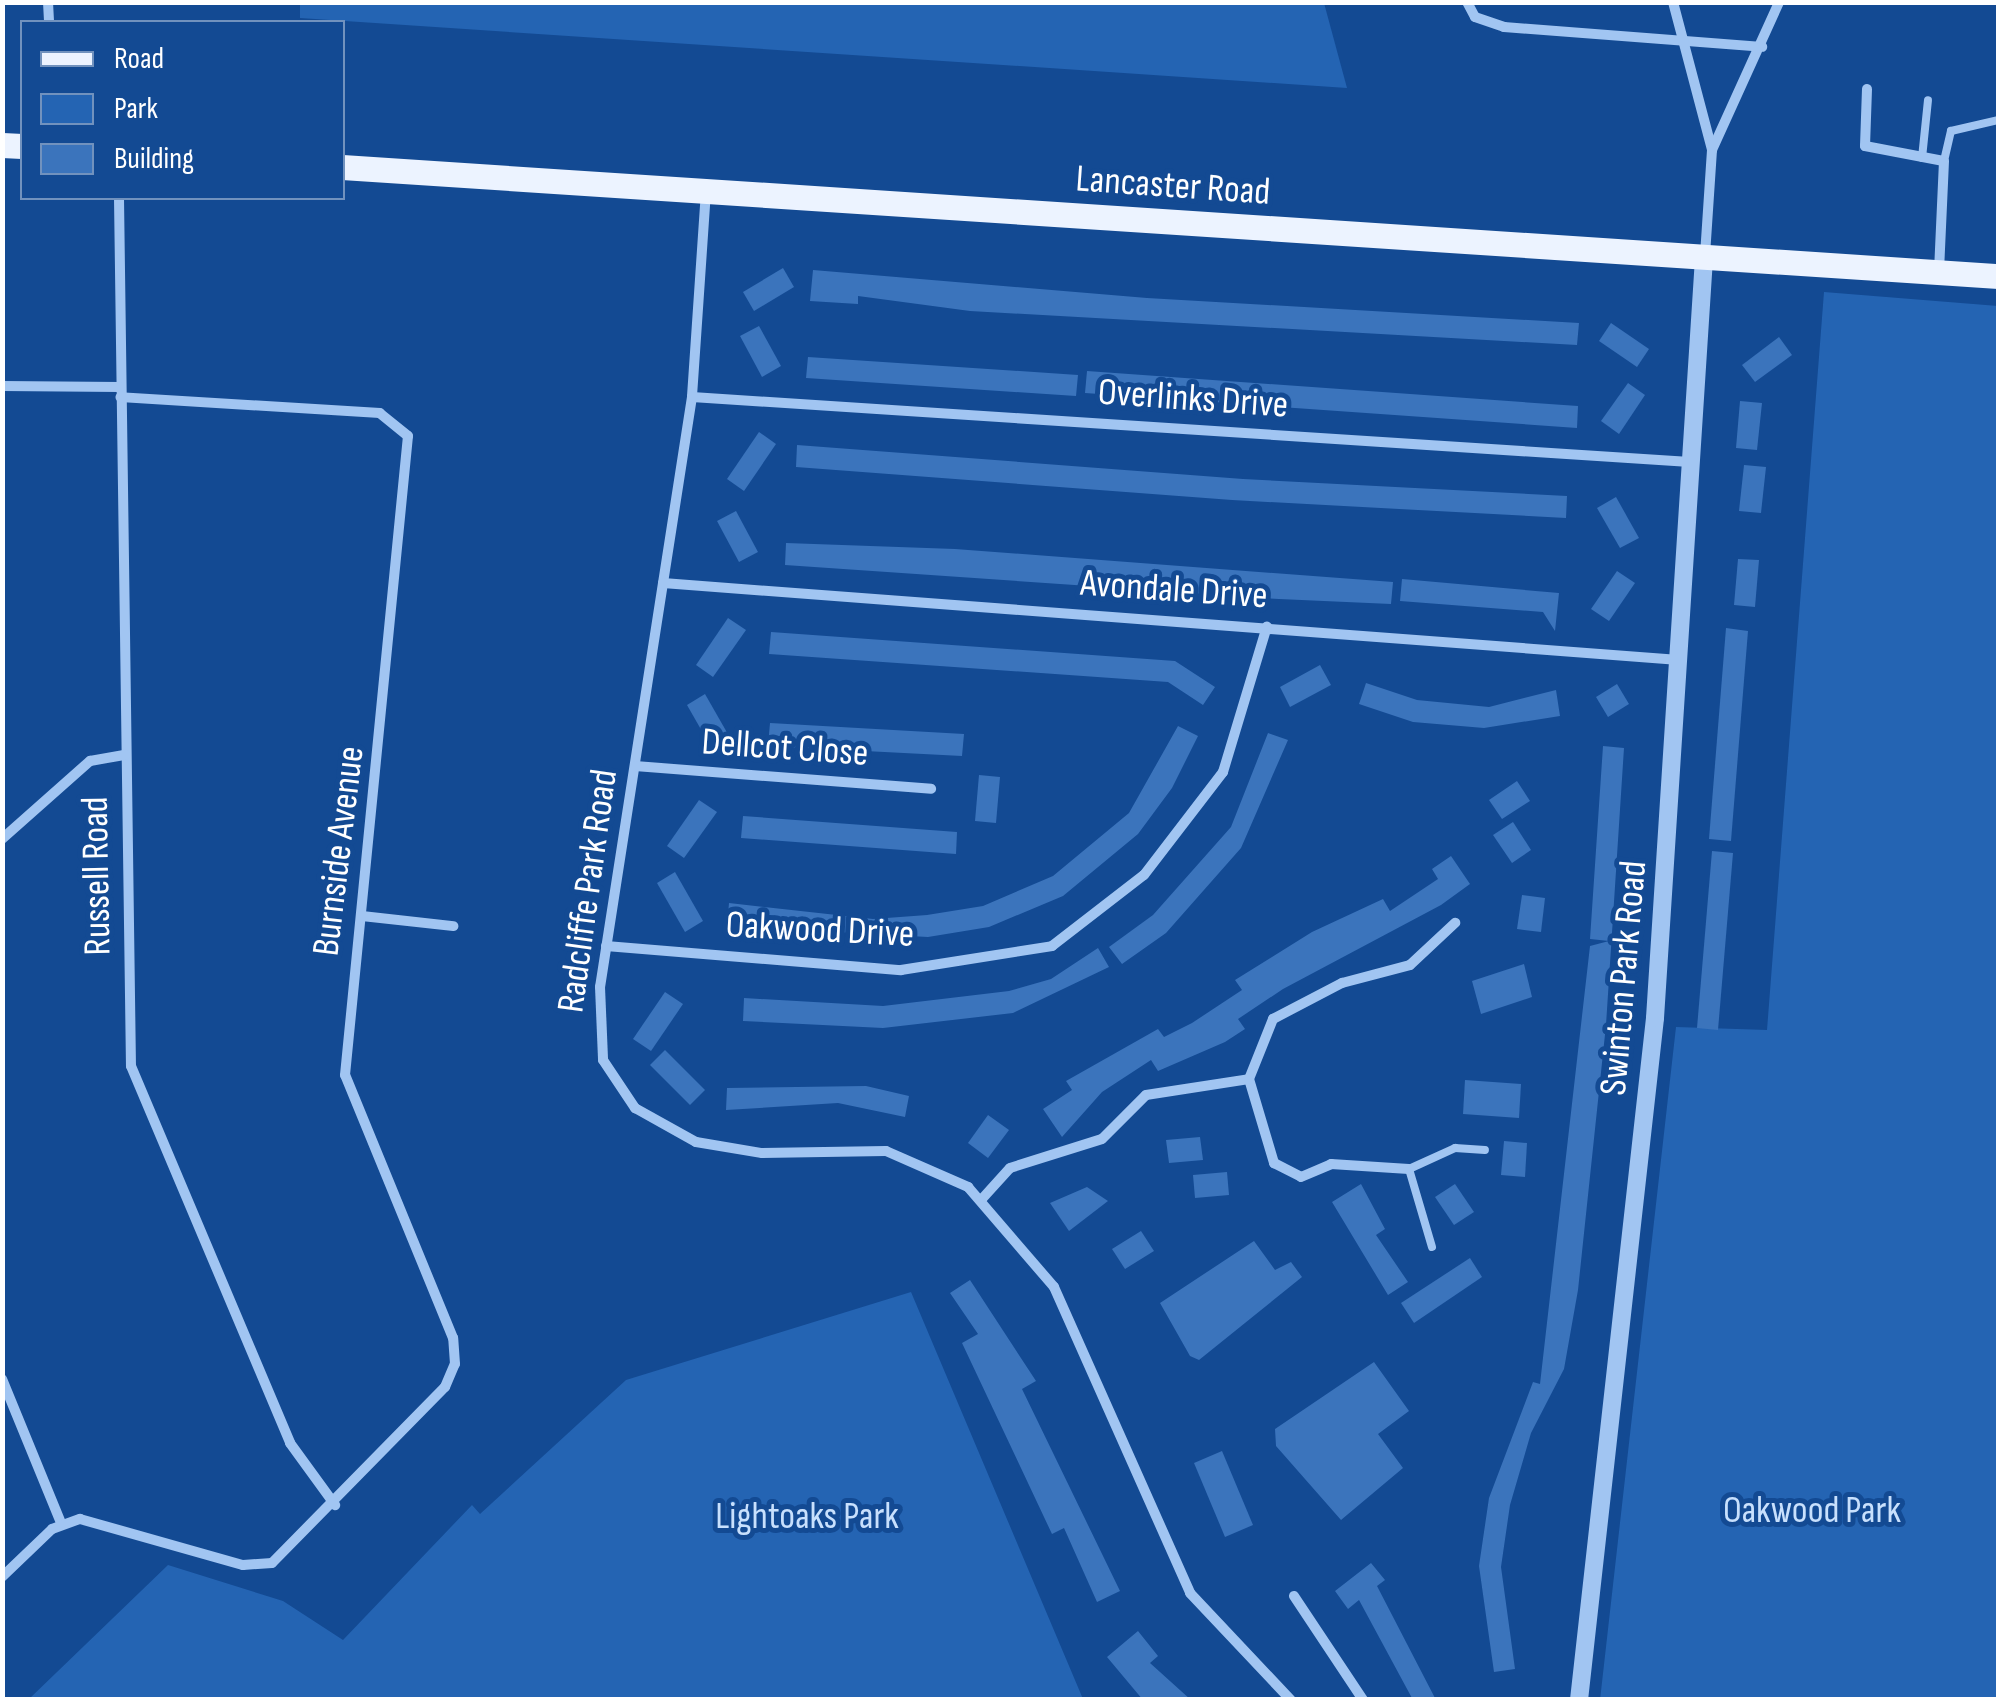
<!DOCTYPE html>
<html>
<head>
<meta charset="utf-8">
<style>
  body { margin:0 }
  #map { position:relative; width:2001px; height:1702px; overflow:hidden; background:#134a93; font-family:"Sofia Sans Condensed",sans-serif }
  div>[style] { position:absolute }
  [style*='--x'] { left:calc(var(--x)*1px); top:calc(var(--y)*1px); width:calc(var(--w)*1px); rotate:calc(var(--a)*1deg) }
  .green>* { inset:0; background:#2464b3 }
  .building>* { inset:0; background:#3b74bc }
  .service>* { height:8px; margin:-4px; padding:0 4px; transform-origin:4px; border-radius:4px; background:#a1c5f2 }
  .minor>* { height:10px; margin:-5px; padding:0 5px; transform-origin:5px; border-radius:5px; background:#a1c5f2 }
  .tertiary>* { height:18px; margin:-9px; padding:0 9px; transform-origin:9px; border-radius:9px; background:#a1c5f2 }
  .primary>* { height:25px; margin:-12.5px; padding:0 12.5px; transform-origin:12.5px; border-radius:12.5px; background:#ecf3ff }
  span { translate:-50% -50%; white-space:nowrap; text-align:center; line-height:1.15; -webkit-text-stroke:10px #134a93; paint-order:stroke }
  .street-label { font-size:38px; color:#fff }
  .park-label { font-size:38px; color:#c8e0fd }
  .frame { position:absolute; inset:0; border:5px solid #fff; pointer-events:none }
  .legend { position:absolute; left:20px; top:20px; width:325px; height:180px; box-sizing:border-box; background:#134a93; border:2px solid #7192be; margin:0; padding:12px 18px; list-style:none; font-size:30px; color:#fff }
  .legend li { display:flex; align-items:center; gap:20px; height:50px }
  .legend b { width:50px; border:2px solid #7192be }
</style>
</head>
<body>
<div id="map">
  <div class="green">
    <i style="clip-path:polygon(300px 3px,1324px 3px,1347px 88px,300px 18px)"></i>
    <i style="clip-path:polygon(1824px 292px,1998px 306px,1998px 1699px,1600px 1700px,1676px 1027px,1767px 1030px)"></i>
    <i style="clip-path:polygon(911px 1292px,1083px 1699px,29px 1699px,168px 1565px,283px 1601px,343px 1640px,472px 1505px,480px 1514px,626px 1380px)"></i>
  </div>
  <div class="building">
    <i style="clip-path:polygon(783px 268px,794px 287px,754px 311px,743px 292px)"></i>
    <i style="clip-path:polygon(813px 270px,1147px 298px,1579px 323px,1577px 345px,970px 311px,858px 296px,858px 304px,810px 301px)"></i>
    <i style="clip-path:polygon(1611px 323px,1649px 349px,1637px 367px,1599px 341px)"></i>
    <i style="clip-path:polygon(759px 326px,781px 366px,762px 377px,740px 336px)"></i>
    <i style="clip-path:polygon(1779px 337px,1792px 355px,1755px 382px,1742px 365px)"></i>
    <i style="clip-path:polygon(808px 357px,1078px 375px,1076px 396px,806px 378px)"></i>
    <i style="clip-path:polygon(1087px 371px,1578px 406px,1577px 428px,1085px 393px)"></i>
    <i style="clip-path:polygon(1628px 383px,1645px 395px,1619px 434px,1601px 421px)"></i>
    <i style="clip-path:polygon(1740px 401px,1762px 403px,1757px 450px,1736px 448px)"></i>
    <i style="clip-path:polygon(759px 432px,776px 444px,744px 491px,727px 479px)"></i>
    <i style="clip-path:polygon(797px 445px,1243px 479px,1567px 496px,1566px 518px,1232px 500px,796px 467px)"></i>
    <i style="clip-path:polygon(1744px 465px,1766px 467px,1761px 513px,1739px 511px)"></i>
    <i style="clip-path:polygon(1616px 497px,1639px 538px,1620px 548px,1597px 508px)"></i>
    <i style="clip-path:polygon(736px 511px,758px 552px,739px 562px,717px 521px)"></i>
    <i style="clip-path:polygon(786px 543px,955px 549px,1393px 582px,1391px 604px,1279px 599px,785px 565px)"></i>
    <i style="clip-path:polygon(1738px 559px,1759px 560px,1755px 607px,1734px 605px)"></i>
    <i style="clip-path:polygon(1617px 571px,1635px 583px,1609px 621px,1591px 609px)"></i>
    <i style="clip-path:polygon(1402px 579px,1559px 593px,1555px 631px,1543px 612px,1400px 601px)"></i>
    <i style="clip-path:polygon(728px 618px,746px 630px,713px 677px,696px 665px)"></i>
    <i style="clip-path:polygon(1726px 628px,1748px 631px,1731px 841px,1709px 839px)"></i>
    <i style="clip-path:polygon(771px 632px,1175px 661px,1215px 687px,1203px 705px,1168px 682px,769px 654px)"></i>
    <i style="clip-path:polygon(1320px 665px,1331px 685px,1290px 707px,1280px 687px)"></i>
    <i style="clip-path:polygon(1366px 683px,1417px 700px,1489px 707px,1556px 690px,1560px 716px,1484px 728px,1413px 722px,1359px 704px)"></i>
    <i style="clip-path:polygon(1617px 684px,1629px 704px,1608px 717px,1596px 697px)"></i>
    <i style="clip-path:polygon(705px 694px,733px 743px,715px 754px,687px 705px)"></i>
    <i style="clip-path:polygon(770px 723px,964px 734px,962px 756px,768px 746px)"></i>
    <i style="clip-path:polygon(1178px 726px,1198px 736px,1172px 788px,1138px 834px,1063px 896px,989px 927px,928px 937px,727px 926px,729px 903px,873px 919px,927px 915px,983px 906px,1053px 876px,1129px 813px)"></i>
    <i style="clip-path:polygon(1268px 733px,1288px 740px,1241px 848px,1166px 933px,1122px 964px,1109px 947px,1153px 915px,1231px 827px)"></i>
    <i style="clip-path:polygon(1603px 746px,1624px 748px,1606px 1025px,1578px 1290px,1564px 1369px,1531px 1433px,1510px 1505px,1501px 1567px,1515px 1669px,1494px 1672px,1479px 1566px,1489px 1498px,1533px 1382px,1540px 1384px,1590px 946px,1609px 941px,1590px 939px)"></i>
    <i style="clip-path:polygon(979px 775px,1000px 777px,996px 823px,975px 821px)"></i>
    <i style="clip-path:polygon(1517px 781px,1530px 801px,1502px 819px,1489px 800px)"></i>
    <i style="clip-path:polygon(699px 800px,717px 812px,684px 858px,667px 846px)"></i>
    <i style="clip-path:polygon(743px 816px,957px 832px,956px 854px,741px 838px)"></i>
    <i style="clip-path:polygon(1513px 822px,1531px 850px,1512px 863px,1493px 835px)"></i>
    <i style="clip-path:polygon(1712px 851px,1733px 853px,1718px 1030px,1697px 1028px)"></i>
    <i style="clip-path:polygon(1451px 856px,1470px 884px,1441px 905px,1283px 989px,1238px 1019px,1245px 1029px,1225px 1042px,1158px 1071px,1151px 1060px,1102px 1092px,1062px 1137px,1043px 1109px,1072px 1090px,1066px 1081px,1158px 1029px,1164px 1037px,1192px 1023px,1242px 990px,1235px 980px,1312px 932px,1383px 899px,1390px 911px,1438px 879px,1432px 869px)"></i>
    <i style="clip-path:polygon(675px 872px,703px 921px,685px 932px,657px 883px)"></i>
    <i style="clip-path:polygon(1522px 895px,1545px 898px,1541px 932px,1517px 929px)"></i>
    <i style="clip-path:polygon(1098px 948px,1109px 967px,1013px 1013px,883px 1028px,743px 1021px,744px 998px,883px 1006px,1009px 991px,1051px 979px)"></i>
    <i style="clip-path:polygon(1524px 964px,1532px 997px,1481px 1014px,1472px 981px)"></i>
    <i style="clip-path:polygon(665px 992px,683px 1004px,651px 1051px,633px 1039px)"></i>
    <i style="clip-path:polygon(665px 1050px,705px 1090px,690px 1105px,650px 1065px)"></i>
    <i style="clip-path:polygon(1465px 1080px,1521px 1084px,1519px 1118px,1463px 1114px)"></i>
    <i style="clip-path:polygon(866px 1086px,909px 1096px,905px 1117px,838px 1103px,726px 1110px,727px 1088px)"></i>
    <i style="clip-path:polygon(988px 1115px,1009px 1130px,988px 1158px,968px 1143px)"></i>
    <i style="clip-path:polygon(1200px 1137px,1203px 1160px,1169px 1163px,1166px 1140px)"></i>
    <i style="clip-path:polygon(1504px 1141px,1527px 1143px,1525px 1177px,1501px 1175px)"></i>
    <i style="clip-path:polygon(1227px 1172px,1229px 1195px,1195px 1198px,1193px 1175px)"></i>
    <i style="clip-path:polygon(1361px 1184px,1385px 1229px,1376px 1235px,1408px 1282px,1388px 1295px,1332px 1202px)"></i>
    <i style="clip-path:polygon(1455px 1184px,1474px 1212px,1454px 1225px,1435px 1197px)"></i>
    <i style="clip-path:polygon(1087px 1187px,1108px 1201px,1069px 1231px,1050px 1203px)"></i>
    <i style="clip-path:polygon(1141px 1231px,1154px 1251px,1125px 1269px,1112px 1249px)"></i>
    <i style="clip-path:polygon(1254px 1241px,1275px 1270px,1291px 1262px,1302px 1277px,1199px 1360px,1190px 1356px,1160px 1303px)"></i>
    <i style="clip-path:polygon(1470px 1258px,1482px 1277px,1414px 1323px,1401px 1303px)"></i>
    <i style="clip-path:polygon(970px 1280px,1036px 1381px,1022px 1389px,1120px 1591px,1097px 1602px,1064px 1528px,1052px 1534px,962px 1343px,978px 1334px,950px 1293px)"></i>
    <i style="clip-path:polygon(1374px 1362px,1409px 1411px,1378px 1434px,1403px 1468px,1341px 1520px,1276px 1446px,1275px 1429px)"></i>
    <i style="clip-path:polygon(1222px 1451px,1253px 1525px,1225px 1537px,1194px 1463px)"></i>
    <i style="clip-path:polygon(1371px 1563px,1385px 1580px,1377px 1586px,1436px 1700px,1413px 1700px,1359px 1600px,1348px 1609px,1335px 1591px)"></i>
    <i style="clip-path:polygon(1138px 1631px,1158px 1656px,1150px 1663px,1191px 1700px,1143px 1700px,1107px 1657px)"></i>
  </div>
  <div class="service">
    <i style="--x:1922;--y:158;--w:58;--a:-84.1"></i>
    <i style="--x:1944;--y:161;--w:31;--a:-77"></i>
    <i style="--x:1951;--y:131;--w:48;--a:-13.2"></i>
    <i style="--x:1432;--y:1247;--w:81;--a:-106.4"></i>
    <i style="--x:1409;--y:1169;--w:51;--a:-24.5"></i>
    <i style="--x:1455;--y:1148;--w:30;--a:4"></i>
  </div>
  <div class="minor">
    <i style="--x:48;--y:2;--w:20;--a:87"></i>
    <i style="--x:1467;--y:2;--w:17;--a:62"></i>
    <i style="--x:1475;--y:17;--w:31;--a:19"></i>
    <i style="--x:1504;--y:27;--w:259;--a:4.4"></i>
    <i style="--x:1673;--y:2;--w:153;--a:75.2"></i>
    <i style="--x:1712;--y:150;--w:106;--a:93.8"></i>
    <i style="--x:1867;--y:89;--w:57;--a:92"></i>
    <i style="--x:1865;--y:146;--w:80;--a:10.8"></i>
    <i style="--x:1944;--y:161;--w:109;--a:92.6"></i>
    <i style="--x:1712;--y:150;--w:162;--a:-65.6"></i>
    <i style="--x:706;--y:191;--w:206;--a:93.9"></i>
    <i style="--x:692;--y:397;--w:597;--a:98.86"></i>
    <i style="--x:600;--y:987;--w:73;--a:87.6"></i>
    <i style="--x:603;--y:1060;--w:58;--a:56.3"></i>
    <i style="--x:635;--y:1108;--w:70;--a:29.1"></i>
    <i style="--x:696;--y:1142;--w:67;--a:9.5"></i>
    <i style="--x:762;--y:1153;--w:124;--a:-0.9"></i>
    <i style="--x:886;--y:1151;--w:90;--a:23.7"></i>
    <i style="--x:968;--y:1187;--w:132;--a:49.3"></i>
    <i style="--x:1054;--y:1287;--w:335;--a:66"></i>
    <i style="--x:1190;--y:1593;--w:147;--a:46.7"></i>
    <i style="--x:119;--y:198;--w:868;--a:89.21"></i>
    <i style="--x:131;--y:1066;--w:409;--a:67.1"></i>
    <i style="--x:290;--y:1443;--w:77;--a:54"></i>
    <i style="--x:2;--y:386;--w:118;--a:0.5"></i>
    <i style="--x:692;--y:397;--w:1000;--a:3.73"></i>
    <i style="--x:663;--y:583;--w:1019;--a:4.33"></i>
    <i style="--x:635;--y:766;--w:297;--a:4.4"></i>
    <i style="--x:2;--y:839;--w:118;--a:-41.6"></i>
    <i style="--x:90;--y:761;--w:36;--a:-10"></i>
    <i style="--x:362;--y:916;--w:92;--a:6.3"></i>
    <i style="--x:606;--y:946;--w:296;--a:4.7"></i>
    <i style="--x:901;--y:970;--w:153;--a:-9"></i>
    <i style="--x:1052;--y:946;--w:116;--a:-37.7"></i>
    <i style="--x:1144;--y:875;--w:130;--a:-52.5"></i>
    <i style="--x:1223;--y:772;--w:152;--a:-73.2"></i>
    <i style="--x:1249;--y:1079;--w:88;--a:73.4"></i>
    <i style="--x:1274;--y:1163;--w:30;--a:27"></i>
    <i style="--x:1301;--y:1177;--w:33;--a:-23"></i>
    <i style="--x:1331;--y:1164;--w:78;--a:3.7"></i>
    <i style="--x:981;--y:1200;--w:43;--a:-47.8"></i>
    <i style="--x:1010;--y:1168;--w:96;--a:-17.5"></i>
    <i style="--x:1102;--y:1139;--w:62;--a:-45"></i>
    <i style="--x:1146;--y:1095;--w:104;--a:-8.8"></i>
    <i style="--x:1249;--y:1079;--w:65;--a:-68.2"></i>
    <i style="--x:1273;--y:1019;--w:78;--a:-27.6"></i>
    <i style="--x:1342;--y:983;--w:70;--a:-14.8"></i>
    <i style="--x:1410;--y:965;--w:62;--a:-43"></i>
    <i style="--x:2;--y:1379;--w:156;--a:67.7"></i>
    <i style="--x:2;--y:1577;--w:69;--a:-43.8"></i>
    <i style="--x:52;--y:1529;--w:30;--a:-20"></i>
    <i style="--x:80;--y:1519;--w:169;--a:15.8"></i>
    <i style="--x:243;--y:1565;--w:29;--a:-4"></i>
    <i style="--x:272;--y:1563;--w:247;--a:-45.5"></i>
    <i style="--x:445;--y:1387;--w:25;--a:-67"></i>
    <i style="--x:455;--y:1364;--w:26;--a:-94"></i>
    <i style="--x:453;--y:1338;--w:284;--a:-112.3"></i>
    <i style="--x:345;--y:1075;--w:642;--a:-84.37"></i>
    <i style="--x:408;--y:436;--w:36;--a:-141"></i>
    <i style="--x:380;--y:413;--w:260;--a:-176.5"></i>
    <i style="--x:1294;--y:1596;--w:125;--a:56.4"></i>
  </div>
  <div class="tertiary">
    <i style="--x:1579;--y:1700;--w:686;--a:-83.64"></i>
    <i style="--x:1655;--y:1018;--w:761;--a:-86.31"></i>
  </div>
  <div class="primary">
    <i style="--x:2;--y:145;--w:20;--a:3"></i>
    <i style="--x:342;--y:167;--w:1660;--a:3.77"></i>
  </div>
  <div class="street-label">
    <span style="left:1173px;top:186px;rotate:4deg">Lancaster Road</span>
    <span style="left:1193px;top:399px;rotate:4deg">Overlinks Drive</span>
    <span style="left:1174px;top:590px;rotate:4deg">Avondale Drive</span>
    <span style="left:785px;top:748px;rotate:4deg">Dellcot Close</span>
    <span style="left:339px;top:851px;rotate:-83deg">Burnside Avenue</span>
    <span style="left:97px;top:876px;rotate:-91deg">Russell Road</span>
    <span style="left:588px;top:891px;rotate:-82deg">Radcliffe Park Road</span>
    <span style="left:820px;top:930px;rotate:3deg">Oakwood Drive</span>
    <span style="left:1624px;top:978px;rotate:-85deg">Swinton Park Road</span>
  </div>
  <div class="park-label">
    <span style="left:1812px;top:1511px">Oakwood Park</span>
    <span style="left:807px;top:1517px">Lightoaks Park</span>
  </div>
  <div class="frame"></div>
  <ul class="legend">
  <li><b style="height:12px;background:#ecf3ff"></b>Road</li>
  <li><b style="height:28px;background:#2464b3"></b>Park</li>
  <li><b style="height:28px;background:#3b74bc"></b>Building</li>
  </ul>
</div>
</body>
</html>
